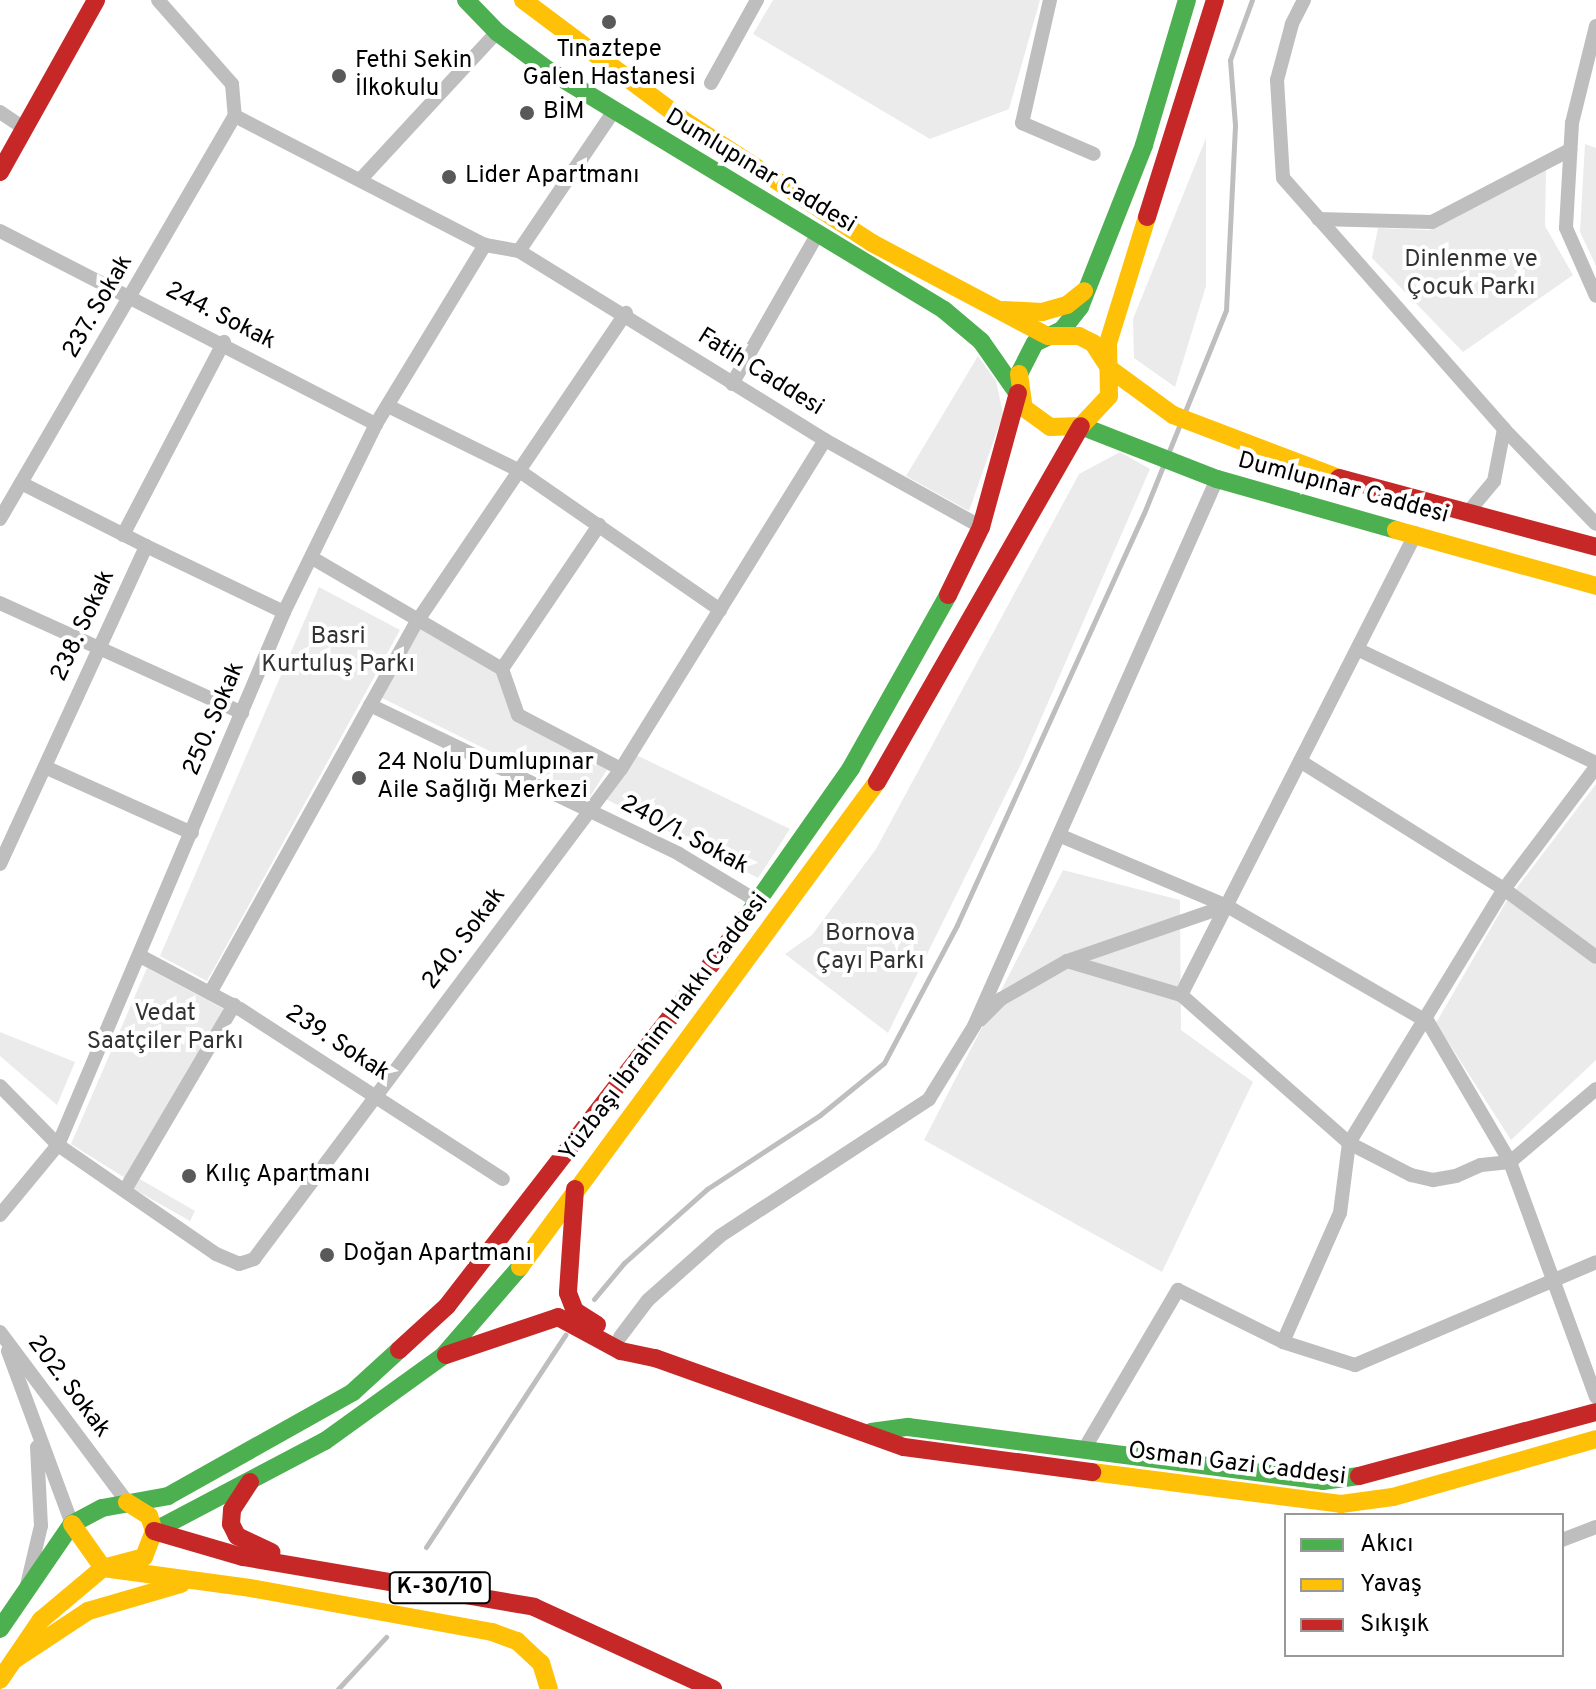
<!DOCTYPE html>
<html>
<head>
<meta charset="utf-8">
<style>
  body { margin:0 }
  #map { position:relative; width:1596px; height:1689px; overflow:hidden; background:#fff; font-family:Overpass,sans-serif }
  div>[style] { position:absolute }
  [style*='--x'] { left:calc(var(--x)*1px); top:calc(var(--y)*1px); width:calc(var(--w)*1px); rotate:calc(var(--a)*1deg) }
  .green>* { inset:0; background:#ebebeb }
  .stream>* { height:5px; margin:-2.5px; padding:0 2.5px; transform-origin:2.5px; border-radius:2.5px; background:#bebebe }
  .street>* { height:14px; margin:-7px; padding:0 7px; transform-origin:7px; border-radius:7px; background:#bebebe }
  .fast>* { height:18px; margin:-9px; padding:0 9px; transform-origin:9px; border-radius:9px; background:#4caf50 }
  .slow>* { height:18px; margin:-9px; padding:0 9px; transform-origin:9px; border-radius:9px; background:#ffc107 }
  .jam>* { height:18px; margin:-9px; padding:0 9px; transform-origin:9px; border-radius:9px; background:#c62828 }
  .dots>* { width:22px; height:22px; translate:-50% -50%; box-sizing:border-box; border:4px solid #fff; border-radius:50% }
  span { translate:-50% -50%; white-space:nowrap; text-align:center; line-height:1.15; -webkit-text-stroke:8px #fff; paint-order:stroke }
  .shield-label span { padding:2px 6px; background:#fff; border:2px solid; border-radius:6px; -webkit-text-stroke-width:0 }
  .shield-label { font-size:22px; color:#000; font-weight:700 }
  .poi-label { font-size:24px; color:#000 }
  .left { translate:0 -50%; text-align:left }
  .street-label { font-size:24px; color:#000 }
  .park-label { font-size:24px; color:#323232 }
  .legend { position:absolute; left:1284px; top:1513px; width:280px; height:144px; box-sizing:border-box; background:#fff; border:2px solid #999; margin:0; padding:10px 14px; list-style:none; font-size:24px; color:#000 }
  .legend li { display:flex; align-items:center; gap:16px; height:40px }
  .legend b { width:40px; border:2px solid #999 }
</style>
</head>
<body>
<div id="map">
  <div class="green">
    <i style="clip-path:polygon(773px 0,1040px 0,1009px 109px,930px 139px,753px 34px)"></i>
    <i style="clip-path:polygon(1206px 138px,1206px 286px,1175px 387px,1134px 358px,1133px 319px)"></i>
    <i style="clip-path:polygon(1585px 144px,1596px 148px,1596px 266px,1580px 232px)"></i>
    <i style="clip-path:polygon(1546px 169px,1545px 226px,1573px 275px,1463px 352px,1372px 258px,1378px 228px,1430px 230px)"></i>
    <i style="clip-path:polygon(978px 356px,996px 381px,1003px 414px,969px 511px,906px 476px)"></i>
    <i style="clip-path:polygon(1120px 452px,1150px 469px,1022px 762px,888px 1033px,785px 954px,812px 935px,876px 849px,1079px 474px)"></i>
    <i style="clip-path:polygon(319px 587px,400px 630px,207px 981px,160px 956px)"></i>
    <i style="clip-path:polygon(418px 620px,502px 669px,518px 715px,610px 765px,588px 800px,376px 695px)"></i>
    <i style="clip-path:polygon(632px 753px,790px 829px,758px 878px,600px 796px)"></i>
    <i style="clip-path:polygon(1596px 784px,1596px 1060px,1511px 1140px,1436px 1023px,1506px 902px)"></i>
    <i style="clip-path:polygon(1063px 870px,1180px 900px,1181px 1030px,1253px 1082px,1162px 1272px,924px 1140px)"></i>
    <i style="clip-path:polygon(147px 968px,224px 1009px,125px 1178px,71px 1144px)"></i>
    <i style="clip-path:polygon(0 1032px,75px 1062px,57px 1105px,0 1056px)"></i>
    <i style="clip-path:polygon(138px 1178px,195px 1211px,190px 1221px,132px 1188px)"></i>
  </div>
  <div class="stream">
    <i style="--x:594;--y:1299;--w:47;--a:-50.2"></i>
    <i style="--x:624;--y:1263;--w:111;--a:-41.7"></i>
    <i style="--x:707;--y:1189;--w:135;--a:-33.2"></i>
    <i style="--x:820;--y:1115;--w:82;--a:-39.1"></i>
    <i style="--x:884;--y:1063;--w:156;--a:-62.1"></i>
    <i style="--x:957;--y:925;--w:452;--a:-65.6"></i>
    <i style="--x:1144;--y:513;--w:219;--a:-68"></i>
    <i style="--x:1226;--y:310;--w:185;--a:-87.2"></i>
    <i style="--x:1235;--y:125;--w:65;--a:-94.4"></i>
    <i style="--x:1230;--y:60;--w:64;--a:-69.9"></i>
    <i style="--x:426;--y:1547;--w:254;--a:-56.7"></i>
    <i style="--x:338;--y:1689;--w:71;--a:-47.3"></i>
  </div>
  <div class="street">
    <i style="--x:158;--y:0;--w:112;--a:48.6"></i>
    <i style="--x:232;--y:84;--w:32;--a:85"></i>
    <i style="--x:235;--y:116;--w:281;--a:27.3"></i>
    <i style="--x:485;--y:245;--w:35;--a:10"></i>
    <i style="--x:519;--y:251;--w:168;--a:-55.9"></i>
    <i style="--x:1050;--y:0;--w:126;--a:102.8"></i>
    <i style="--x:1022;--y:123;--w:78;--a:23.3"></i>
    <i style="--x:1304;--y:0;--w:27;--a:117"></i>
    <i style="--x:1292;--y:24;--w:58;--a:105"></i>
    <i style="--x:1277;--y:80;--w:98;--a:86.5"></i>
    <i style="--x:1283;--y:178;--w:334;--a:48.6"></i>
    <i style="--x:1504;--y:429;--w:132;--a:45.9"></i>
    <i style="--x:1596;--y:26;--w:100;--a:103.9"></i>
    <i style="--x:1572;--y:123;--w:105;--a:93.3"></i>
    <i style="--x:1566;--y:228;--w:74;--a:66.2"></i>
    <i style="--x:711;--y:83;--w:95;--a:-61"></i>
    <i style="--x:0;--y:112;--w:29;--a:34"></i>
    <i style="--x:360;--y:180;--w:202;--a:-47.2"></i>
    <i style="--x:1318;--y:219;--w:114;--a:1.5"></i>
    <i style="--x:1432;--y:222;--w:156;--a:-27.6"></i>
    <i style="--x:0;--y:231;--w:423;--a:27.2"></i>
    <i style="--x:519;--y:251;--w:360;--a:31.7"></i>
    <i style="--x:825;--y:440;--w:179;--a:29.1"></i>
    <i style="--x:732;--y:384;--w:172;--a:-60.3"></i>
    <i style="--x:388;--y:406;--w:145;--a:26.2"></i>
    <i style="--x:518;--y:470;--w:246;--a:34.7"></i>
    <i style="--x:21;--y:483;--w:140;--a:26.7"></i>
    <i style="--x:1469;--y:511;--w:39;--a:-50"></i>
    <i style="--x:1494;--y:481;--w:53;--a:-79.1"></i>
    <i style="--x:0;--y:519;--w:467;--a:-59.8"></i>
    <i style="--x:123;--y:535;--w:218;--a:-62.4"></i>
    <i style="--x:314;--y:559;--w:218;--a:30.3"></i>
    <i style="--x:502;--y:669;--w:49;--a:70.8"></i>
    <i style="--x:518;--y:715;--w:116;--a:27.7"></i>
    <i style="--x:0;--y:603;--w:266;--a:24.4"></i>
    <i style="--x:1359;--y:650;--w:263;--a:25.5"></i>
    <i style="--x:502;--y:669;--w:174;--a:-56"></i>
    <i style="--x:370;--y:705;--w:343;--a:25.7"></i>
    <i style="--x:679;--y:854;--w:93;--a:31"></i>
    <i style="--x:1300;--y:761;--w:241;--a:32.1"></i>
    <i style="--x:1504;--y:889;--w:114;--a:36.5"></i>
    <i style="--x:45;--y:767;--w:161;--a:24.2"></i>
    <i style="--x:1596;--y:767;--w:153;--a:127"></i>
    <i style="--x:1504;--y:889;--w:298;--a:121.4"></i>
    <i style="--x:1349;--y:1143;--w:70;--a:27.3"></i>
    <i style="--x:1411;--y:1175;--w:23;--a:13"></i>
    <i style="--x:1433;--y:1180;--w:23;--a:-10"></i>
    <i style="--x:1456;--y:1176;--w:27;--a:-24"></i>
    <i style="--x:1481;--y:1165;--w:29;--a:-6"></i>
    <i style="--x:1510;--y:1162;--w:113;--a:-40.3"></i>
    <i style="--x:1061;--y:836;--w:180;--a:22.9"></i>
    <i style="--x:1227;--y:906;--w:232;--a:30"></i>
    <i style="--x:1428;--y:1022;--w:162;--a:59.6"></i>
    <i style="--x:1510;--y:1162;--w:250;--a:69.9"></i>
    <i style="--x:0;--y:864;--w:350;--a:-65.3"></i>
    <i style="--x:146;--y:546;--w:153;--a:25.6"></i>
    <i style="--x:142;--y:957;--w:111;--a:28"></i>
    <i style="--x:240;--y:1009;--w:313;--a:32.9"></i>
    <i style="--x:1067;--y:961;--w:119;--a:16.6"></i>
    <i style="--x:210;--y:993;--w:427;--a:-60.9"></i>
    <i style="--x:418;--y:620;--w:371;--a:-55.9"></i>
    <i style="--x:980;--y:1020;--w:30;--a:-45"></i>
    <i style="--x:1001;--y:999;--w:76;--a:-29.9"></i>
    <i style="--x:1067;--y:961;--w:169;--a:-19"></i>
    <i style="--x:0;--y:1086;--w:83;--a:45.5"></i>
    <i style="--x:58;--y:1145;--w:192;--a:34.6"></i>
    <i style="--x:216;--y:1254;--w:25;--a:23"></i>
    <i style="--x:239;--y:1264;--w:16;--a:-18"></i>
    <i style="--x:254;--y:1259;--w:612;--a:-53.17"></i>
    <i style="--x:621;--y:769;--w:387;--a:-58.2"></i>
    <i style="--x:125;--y:1190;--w:215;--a:-59.5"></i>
    <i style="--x:0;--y:1215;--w:91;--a:-50.4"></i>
    <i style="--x:58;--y:1145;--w:579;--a:-67.02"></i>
    <i style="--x:284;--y:612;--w:209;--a:-63.9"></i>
    <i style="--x:376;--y:424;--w:210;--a:-58.7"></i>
    <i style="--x:0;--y:1332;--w:212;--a:53.2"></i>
    <i style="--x:620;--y:1337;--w:46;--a:-52.9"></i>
    <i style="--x:648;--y:1300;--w:96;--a:-41.6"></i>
    <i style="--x:720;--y:1236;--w:250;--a:-33.2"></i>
    <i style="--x:929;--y:1099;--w:86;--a:-58.3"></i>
    <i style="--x:974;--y:1026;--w:599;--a:-66.05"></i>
    <i style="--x:1283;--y:1342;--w:141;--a:-66.2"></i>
    <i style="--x:1340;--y:1213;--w:71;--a:-82.7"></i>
    <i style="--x:1349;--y:1143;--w:224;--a:-138.6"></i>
    <i style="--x:1181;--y:995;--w:518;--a:-63.04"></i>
    <i style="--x:8;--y:1351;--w:184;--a:69.7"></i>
    <i style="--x:1083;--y:1451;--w:187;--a:-59.5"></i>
    <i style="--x:1178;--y:1290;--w:117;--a:26.3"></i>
    <i style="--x:1283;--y:1342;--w:76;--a:17.7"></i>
    <i style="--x:1355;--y:1365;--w:262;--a:-23.1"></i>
    <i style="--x:1562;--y:1540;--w:36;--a:-21"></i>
    <i style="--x:27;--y:1585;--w:61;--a:-76.7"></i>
    <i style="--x:41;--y:1526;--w:79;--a:-92.9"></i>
  </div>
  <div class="fast">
    <i style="--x:466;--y:0;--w:45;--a:45.9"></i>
    <i style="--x:497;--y:32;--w:64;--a:36.7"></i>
    <i style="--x:548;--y:70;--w:463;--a:31.2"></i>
    <i style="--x:944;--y:310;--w:48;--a:40"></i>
    <i style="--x:981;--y:341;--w:61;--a:55"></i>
    <i style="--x:1019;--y:374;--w:35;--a:-63"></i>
    <i style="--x:1035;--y:343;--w:30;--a:-26"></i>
    <i style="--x:1062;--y:330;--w:29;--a:-52"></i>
    <i style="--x:1080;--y:307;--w:174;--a:-68.4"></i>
    <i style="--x:1144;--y:145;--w:151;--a:-73.5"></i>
    <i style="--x:1081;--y:426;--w:146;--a:21.3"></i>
    <i style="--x:1217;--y:479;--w:186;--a:15.9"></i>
    <i style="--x:731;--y:939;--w:209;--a:-54.9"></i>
    <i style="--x:851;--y:768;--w:198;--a:-60.7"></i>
    <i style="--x:871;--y:1432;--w:37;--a:-8"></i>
    <i style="--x:908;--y:1427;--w:418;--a:7.4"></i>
    <i style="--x:1323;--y:1481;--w:36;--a:-8"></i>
    <i style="--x:154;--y:1531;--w:193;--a:-27.8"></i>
    <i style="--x:325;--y:1441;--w:145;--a:-35.8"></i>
    <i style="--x:443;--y:1356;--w:118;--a:-49.1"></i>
    <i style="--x:0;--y:1629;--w:127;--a:-55.6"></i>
    <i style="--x:72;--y:1524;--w:34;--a:-28"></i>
    <i style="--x:102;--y:1508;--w:67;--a:-10.3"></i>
    <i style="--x:168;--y:1496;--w:212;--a:-29.3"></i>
    <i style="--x:353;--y:1392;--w:62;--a:-42.4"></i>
  </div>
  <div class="slow">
    <i style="--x:523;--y:0;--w:202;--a:36.8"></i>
    <i style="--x:685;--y:121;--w:223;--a:33.1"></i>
    <i style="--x:872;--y:243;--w:199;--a:27.9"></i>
    <i style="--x:1004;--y:310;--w:38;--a:3"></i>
    <i style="--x:1042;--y:312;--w:26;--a:-16"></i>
    <i style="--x:1067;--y:305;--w:22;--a:-39"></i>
    <i style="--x:1051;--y:336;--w:28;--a:0"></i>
    <i style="--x:1079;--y:336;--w:16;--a:27"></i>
    <i style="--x:1093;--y:343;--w:31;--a:57"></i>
    <i style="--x:1110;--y:369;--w:78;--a:36.1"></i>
    <i style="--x:1173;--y:415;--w:178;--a:20.8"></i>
    <i style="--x:1019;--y:374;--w:34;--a:82"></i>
    <i style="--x:1024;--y:408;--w:32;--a:36"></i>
    <i style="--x:1050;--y:427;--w:31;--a:-2"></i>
    <i style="--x:1081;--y:426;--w:41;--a:-47"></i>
    <i style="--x:1109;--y:396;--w:53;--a:-91.1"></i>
    <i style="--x:1108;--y:343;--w:132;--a:-72.8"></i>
    <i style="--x:1396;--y:530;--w:208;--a:15.6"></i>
    <i style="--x:520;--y:1267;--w:602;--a:-53.64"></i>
    <i style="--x:1092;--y:1472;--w:251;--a:7.3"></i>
    <i style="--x:1341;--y:1504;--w:52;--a:-7.7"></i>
    <i style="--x:1393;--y:1497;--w:211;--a:-15.9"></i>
    <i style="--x:72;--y:1524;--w:54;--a:54.8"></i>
    <i style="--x:103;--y:1568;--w:148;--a:7.7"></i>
    <i style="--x:250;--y:1588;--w:246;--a:10.3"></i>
    <i style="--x:492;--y:1632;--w:27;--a:20"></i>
    <i style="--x:517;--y:1641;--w:33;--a:43"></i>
    <i style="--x:541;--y:1663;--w:27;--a:73"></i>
    <i style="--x:14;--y:1660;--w:89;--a:-33.5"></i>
    <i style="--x:88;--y:1611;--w:97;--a:-16.2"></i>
    <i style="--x:0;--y:1680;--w:73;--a:-55.7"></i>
    <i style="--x:41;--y:1620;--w:81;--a:-40"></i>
    <i style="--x:103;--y:1568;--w:42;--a:-15"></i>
    <i style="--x:144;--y:1557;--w:28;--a:-69"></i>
    <i style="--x:154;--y:1531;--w:16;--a:-108"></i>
    <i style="--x:149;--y:1516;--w:26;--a:-148"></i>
  </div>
  <div class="jam">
    <i style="--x:0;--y:172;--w:197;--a:-60.8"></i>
    <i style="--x:1147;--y:217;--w:227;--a:-72.6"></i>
    <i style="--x:1339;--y:478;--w:266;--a:15"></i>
    <i style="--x:948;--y:595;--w:76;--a:-64.1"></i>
    <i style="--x:981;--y:527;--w:139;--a:-74.6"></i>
    <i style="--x:877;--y:782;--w:410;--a:-60.2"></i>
    <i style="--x:575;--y:1189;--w:104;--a:93.9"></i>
    <i style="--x:568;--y:1293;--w:19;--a:69"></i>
    <i style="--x:575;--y:1311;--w:26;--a:32"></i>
    <i style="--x:399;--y:1350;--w:65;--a:-42.5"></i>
    <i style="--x:447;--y:1306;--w:464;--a:-52.3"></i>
    <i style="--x:446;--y:1355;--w:118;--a:-18.7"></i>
    <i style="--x:558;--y:1317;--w:72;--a:28.4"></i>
    <i style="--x:621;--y:1351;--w:35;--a:12"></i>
    <i style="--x:655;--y:1358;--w:264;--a:19.7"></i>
    <i style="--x:904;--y:1447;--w:190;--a:7.6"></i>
    <i style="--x:1359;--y:1476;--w:245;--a:-15.1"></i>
    <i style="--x:250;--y:1482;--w:33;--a:123"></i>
    <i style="--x:232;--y:1510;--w:14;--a:94"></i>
    <i style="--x:231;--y:1524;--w:13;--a:63"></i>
    <i style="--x:237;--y:1536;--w:38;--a:25"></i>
    <i style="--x:154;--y:1531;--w:93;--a:16.3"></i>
    <i style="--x:243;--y:1557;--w:295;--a:9.7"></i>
    <i style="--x:534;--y:1607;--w:197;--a:24.6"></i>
  </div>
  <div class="dots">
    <i style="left:609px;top:22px;background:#595959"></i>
    <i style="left:339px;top:76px;background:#595959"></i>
    <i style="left:527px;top:113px;background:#595959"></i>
    <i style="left:449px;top:177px;background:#595959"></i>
    <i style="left:359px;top:778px;background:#595959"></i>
    <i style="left:189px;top:1176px;background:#595959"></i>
    <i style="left:327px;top:1255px;background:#595959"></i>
  </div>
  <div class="shield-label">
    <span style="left:440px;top:1588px">K-30/10</span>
  </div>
  <div class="poi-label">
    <span style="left:609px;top:65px">Tınaztepe<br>Galen Hastanesi</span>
    <span class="left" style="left:355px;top:76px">Fethi Sekin<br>İlkokulu</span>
    <span class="left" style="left:543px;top:113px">BİM</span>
    <span class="left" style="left:465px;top:177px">Lider Apartmanı</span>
    <span class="left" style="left:377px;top:778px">24 Nolu Dumlupınar<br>Aile Sağlığı Merkezi</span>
    <span class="left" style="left:205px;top:1176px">Kılıç Apartmanı</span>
    <span class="left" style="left:343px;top:1255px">Doğan Apartmanı</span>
  </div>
  <div class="street-label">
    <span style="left:760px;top:172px;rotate:31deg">Dumlupınar Caddesi</span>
    <span style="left:99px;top:307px;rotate:-60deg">237. Sokak</span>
    <span style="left:220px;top:317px;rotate:27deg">244. Sokak</span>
    <span style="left:760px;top:373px;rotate:32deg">Fatih Caddesi</span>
    <span style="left:1343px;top:489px;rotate:15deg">Dumlupınar Caddesi</span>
    <span style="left:84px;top:626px;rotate:-65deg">238. Sokak</span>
    <span style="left:215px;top:719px;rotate:-67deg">250. Sokak</span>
    <span style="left:684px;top:836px;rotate:28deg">240/1. Sokak</span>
    <span style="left:465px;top:939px;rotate:-53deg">240. Sokak</span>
    <span style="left:665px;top:1028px;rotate:-53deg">Yüzbaşı İbrahim Hakkı Caddesi</span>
    <span style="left:337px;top:1044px;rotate:33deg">239. Sokak</span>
    <span style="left:68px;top:1387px;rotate:53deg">202. Sokak</span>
    <span style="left:1237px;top:1465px;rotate:7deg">Osman Gazi Caddesi</span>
  </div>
  <div class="park-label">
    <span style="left:1471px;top:275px">Dinlenme ve<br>Çocuk Parkı</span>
    <span style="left:338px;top:652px">Basri<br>Kurtuluş Parkı</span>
    <span style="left:870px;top:949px">Bornova<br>Çayı Parkı</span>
    <span style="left:165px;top:1029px">Vedat<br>Saatçiler Parkı</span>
  </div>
  <ul class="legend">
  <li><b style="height:10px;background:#4caf50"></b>Akıcı</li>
  <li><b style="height:10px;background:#ffc107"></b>Yavaş</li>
  <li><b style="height:10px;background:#c62828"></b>Sıkışık</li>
  </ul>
</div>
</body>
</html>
